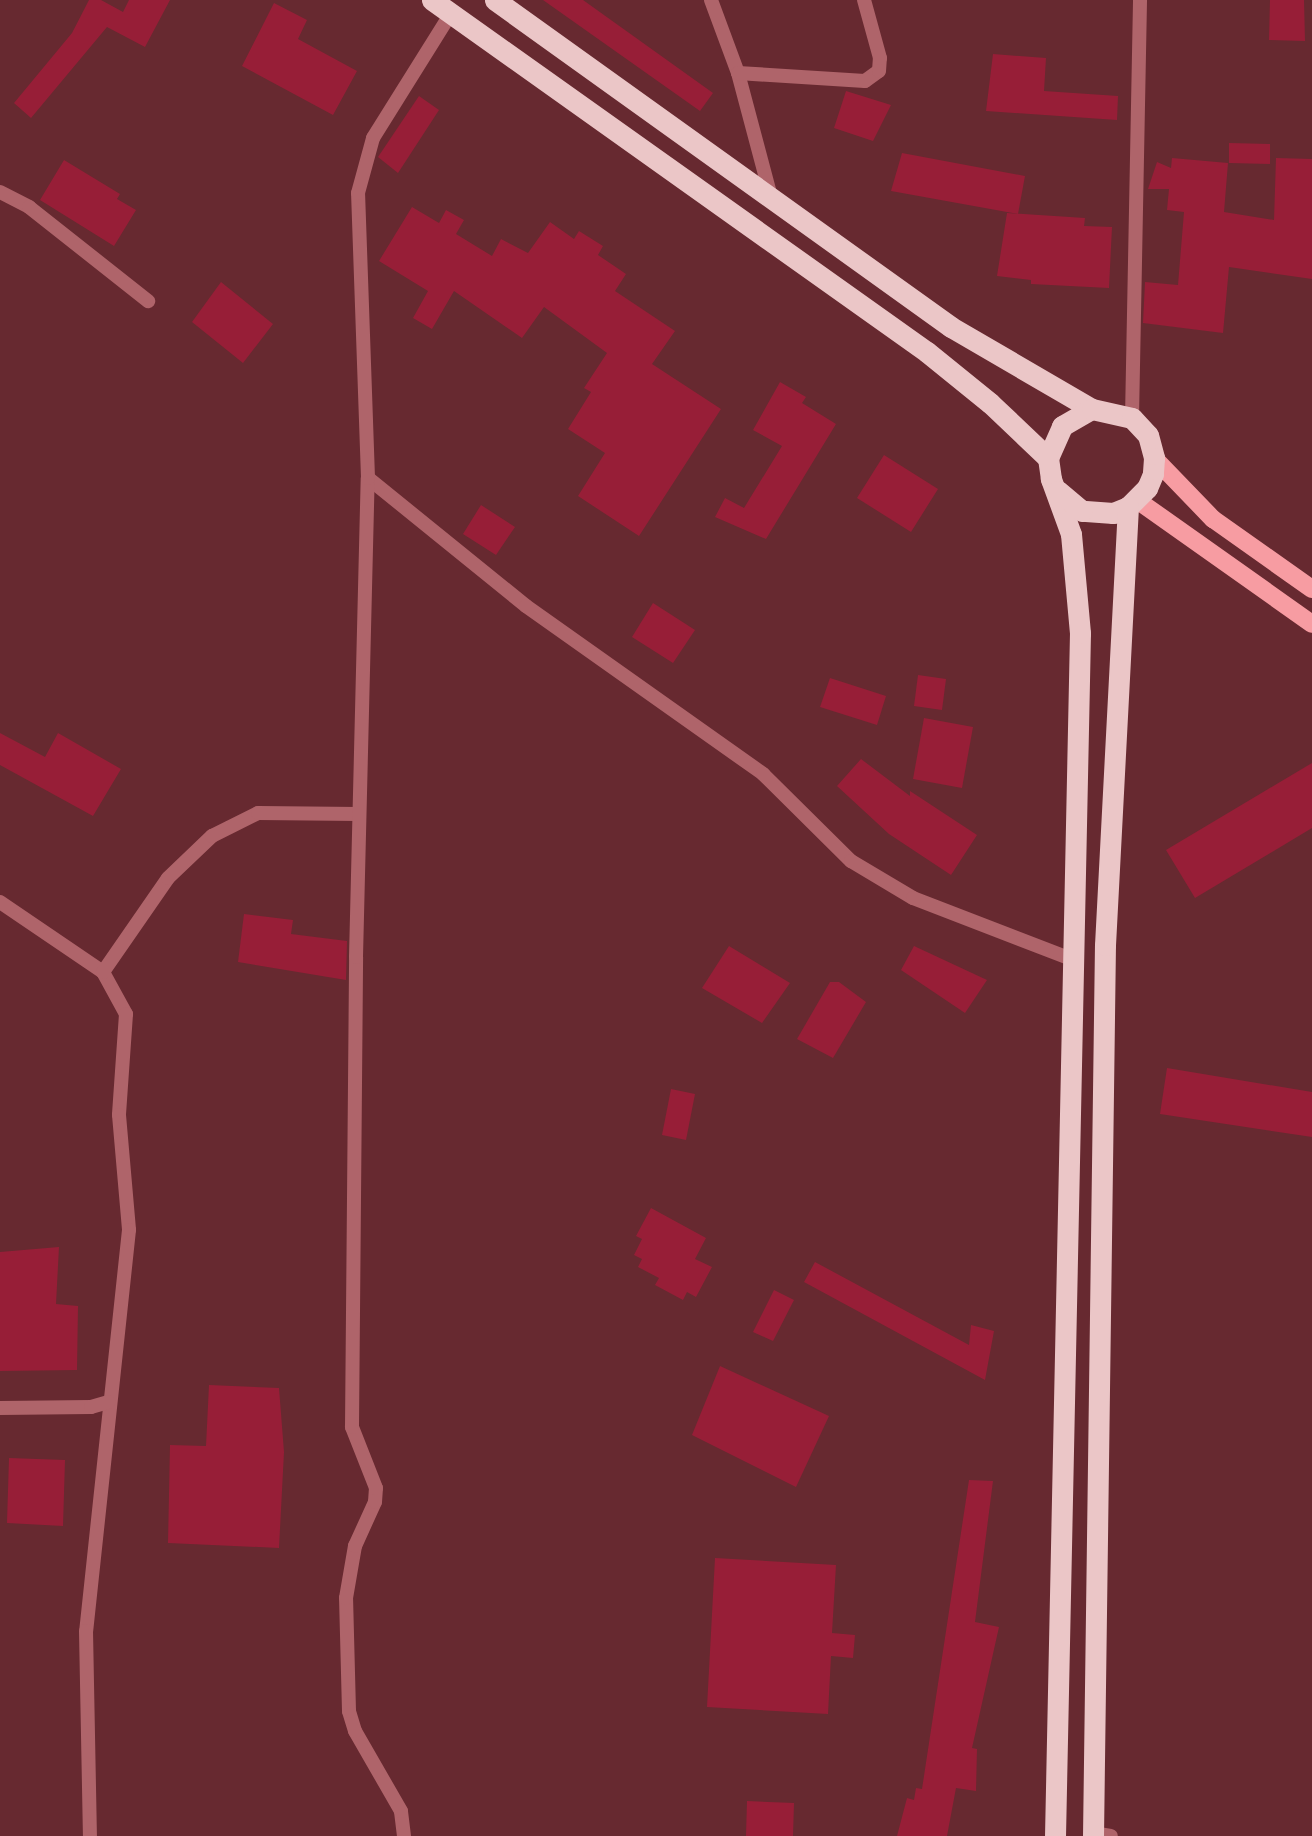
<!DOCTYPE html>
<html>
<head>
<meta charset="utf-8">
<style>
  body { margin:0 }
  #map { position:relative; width:1312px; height:1836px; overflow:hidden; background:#672930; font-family:Georgia,serif }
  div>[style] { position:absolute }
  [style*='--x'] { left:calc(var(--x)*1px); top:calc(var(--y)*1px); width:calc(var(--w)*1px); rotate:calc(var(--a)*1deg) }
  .building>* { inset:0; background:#971e37 }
  .street>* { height:14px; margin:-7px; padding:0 7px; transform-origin:7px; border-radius:7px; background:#af646a }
  .primary>* { height:18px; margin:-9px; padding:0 9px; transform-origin:9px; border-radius:9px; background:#f79ca2 }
  .highway>* { height:21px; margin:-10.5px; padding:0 10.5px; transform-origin:10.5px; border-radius:10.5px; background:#ebc6c7 }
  span { translate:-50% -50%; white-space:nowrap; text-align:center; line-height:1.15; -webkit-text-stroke:6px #5b1e26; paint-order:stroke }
</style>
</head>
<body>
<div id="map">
  <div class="building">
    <i style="clip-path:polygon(89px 0,101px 0,123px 12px,129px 0,170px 0,145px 47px,107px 27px,31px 118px,14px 103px,72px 33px)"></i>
    <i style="clip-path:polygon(543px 0,583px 0,713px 93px,700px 111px)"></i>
    <i style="clip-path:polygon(1270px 0,1304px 0,1305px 41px,1269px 40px)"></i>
    <i style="clip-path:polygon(274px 3px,307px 20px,298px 39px,357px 71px,333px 115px,242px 66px)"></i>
    <i style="clip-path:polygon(993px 54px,1046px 58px,1044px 91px,1118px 96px,1117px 120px,986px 111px)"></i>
    <i style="clip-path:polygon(846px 91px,891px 105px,873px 141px,834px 128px)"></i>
    <i style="clip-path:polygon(419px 96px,439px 110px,398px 173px,378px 157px)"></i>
    <i style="clip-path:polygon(1229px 143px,1270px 144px,1270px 164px,1229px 163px)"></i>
    <i style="clip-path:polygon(902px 153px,1025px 176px,1018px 214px,891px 191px)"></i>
    <i style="clip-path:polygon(1172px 158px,1228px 163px,1224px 212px,1274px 220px,1276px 158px,1312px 159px,1312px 279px,1229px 267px,1223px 333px,1143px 323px,1145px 282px,1178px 285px,1184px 212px,1167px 210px,1169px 189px,1148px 189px,1157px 162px,1171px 168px)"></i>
    <i style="clip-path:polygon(64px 160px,120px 194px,117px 199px,136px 210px,114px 246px,40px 200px)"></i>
    <i style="clip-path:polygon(412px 207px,439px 223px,446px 210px,464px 220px,456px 234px,492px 256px,501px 239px,528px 253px,550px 222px,574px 239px,579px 231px,603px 246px,598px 255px,626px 274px,615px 291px,675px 331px,652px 364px,721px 409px,639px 536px,578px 496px,605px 453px,568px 429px,591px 392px,584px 388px,607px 353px,544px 307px,522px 338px,454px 291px,432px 329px,413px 318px,428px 291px,379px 261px)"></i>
    <i style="clip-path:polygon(1007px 213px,1085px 218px,1084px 226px,1112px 227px,1109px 288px,1031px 284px,1031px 280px,997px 276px)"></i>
    <i style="clip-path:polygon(221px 282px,273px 324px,243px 363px,192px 322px)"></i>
    <i style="clip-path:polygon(780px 382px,806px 397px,802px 403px,836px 424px,766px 539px,715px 517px,725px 498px,744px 508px,782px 446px,753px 430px)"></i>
    <i style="clip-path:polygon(884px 455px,938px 489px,911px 532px,857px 498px)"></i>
    <i style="clip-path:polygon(481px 505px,515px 527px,496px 555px,463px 534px)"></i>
    <i style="clip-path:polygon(653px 603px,695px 630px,673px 663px,632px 637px)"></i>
    <i style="clip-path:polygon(918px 675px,946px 679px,942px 710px,914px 706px)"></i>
    <i style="clip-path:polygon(830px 678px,886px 696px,877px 725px,820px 707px)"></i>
    <i style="clip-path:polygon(924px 718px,973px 727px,962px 788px,913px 779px)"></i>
    <i style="clip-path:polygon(0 733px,45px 757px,58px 733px,121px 769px,93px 816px,0 765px)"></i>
    <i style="clip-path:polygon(861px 759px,910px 796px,910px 791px,977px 835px,951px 875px,889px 834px,837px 786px)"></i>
    <i style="clip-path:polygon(1312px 763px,1312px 828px,1195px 898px,1166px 850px)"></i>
    <i style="clip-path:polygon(244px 914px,293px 920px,291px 934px,347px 941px,346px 980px,238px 962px)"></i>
    <i style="clip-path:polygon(729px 946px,790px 983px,762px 1023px,702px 988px)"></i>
    <i style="clip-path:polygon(914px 946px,987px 980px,965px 1013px,901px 970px)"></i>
    <i style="clip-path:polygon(830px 982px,839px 982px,866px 1002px,833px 1058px,797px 1039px)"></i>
    <i style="clip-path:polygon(1167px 1068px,1312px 1092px,1312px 1137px,1160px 1114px)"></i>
    <i style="clip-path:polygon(671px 1089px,695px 1094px,686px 1140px,662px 1135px)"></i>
    <i style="clip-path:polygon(651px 1208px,706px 1238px,695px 1259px,712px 1267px,696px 1297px,687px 1292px,683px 1300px,655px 1285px,659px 1278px,638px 1267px,642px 1259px,634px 1255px,642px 1239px,636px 1236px)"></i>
    <i style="clip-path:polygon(59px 1247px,56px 1304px,78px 1306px,77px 1370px,0 1371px,0 1252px)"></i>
    <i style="clip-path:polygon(815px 1262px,969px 1345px,971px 1325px,994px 1331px,985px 1380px,804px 1282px)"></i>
    <i style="clip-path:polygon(774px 1290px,794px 1300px,773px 1341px,753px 1332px)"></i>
    <i style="clip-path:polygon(720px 1366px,829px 1416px,796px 1487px,692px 1435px)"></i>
    <i style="clip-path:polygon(209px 1385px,279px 1388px,284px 1452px,279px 1548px,168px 1543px,170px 1445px,206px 1446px)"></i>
    <i style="clip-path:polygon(9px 1458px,65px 1460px,63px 1526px,7px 1523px)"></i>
    <i style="clip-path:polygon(969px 1480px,993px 1481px,975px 1622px,999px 1627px,972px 1748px,977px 1749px,976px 1791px,956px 1788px,947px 1836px,897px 1836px,907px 1798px,914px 1800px,916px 1788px,922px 1789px)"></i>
    <i style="clip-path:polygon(715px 1558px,836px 1565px,832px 1633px,855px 1635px,853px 1658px,831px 1656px,828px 1714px,707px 1707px)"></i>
    <i style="clip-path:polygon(747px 1801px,794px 1803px,793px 1836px,746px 1836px)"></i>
  </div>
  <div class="street">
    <i style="--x:711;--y:0;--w:78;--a:69.7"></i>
    <i style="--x:738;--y:73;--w:128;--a:75.1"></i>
    <i style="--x:738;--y:73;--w:127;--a:3.6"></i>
    <i style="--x:865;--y:81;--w:17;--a:-36"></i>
    <i style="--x:879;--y:71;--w:13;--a:-86"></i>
    <i style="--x:880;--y:58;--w:60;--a:-105.4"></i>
    <i style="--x:0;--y:192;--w:33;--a:27"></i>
    <i style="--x:29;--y:207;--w:152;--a:38.3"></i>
    <i style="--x:1132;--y:418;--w:418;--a:-88.9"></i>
    <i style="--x:368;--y:478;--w:203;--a:39"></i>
    <i style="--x:526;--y:606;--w:291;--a:35.3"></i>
    <i style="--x:763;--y:774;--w:124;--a:44.7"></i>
    <i style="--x:851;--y:861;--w:72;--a:30.8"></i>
    <i style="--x:913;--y:898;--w:169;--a:21.1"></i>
    <i style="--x:0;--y:902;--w:125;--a:34.2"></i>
    <i style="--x:103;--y:972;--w:48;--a:61.3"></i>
    <i style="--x:126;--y:1014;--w:101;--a:94"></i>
    <i style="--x:119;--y:1115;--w:115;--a:85"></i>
    <i style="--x:129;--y:1230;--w:403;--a:96.1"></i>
    <i style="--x:86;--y:1631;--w:205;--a:88.9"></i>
    <i style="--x:103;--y:972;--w:114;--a:-55.3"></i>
    <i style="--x:168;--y:878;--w:61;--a:-43.7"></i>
    <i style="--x:212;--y:836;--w:51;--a:-26.6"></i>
    <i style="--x:258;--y:813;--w:101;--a:0.6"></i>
    <i style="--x:0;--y:1408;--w:91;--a:-0.6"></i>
    <i style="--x:91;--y:1407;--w:18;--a:-16"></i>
    <i style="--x:1093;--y:1833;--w:18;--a:9"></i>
    <i style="--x:404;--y:1836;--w:25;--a:-97"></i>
    <i style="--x:401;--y:1811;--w:92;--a:-119.9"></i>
    <i style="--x:355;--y:1731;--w:21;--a:-107"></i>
    <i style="--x:349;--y:1711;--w:113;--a:-91.5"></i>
    <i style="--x:346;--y:1598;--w:53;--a:-80.2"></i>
    <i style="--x:355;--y:1546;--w:48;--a:-65.6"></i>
    <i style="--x:375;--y:1502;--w:14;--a:-86"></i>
    <i style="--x:376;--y:1488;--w:66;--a:-111.5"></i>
    <i style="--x:352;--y:1427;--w:470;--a:-89.5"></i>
    <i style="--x:356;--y:957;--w:479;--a:-88.6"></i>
    <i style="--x:368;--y:478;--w:285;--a:-92"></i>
    <i style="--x:358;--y:193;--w:57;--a:-74.7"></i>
    <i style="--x:373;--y:138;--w:147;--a:-58"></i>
  </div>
  <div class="primary">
    <i style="--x:1154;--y:458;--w:85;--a:46"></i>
    <i style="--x:1213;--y:519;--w:121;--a:35.3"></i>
    <i style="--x:1137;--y:500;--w:214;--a:35.3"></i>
  </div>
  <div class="highway">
    <i style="--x:432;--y:0;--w:607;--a:35.42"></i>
    <i style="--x:927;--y:352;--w:81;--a:39"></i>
    <i style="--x:990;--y:403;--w:80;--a:43.5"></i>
    <i style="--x:495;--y:0;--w:561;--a:35.64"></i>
    <i style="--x:951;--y:327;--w:163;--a:30.2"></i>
    <i style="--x:1055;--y:1836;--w:1203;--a:-88.81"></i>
    <i style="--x:1080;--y:633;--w:99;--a:-95.2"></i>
    <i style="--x:1071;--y:534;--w:59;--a:-110"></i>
    <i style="--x:1051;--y:479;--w:21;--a:-98"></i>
    <i style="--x:1048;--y:458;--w:35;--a:-66"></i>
    <i style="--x:1062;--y:426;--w:34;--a:-30"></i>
    <i style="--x:1092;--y:409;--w:41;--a:12.7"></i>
    <i style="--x:1132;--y:418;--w:23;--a:47"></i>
    <i style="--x:1148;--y:435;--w:24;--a:75"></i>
    <i style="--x:1154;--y:458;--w:16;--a:94"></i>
    <i style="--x:1153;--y:474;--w:15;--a:113"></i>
    <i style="--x:1147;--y:488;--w:27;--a:135"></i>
    <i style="--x:1128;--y:507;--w:16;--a:158"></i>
    <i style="--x:1113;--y:513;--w:31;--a:-176"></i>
    <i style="--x:1082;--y:511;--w:31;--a:-140"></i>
    <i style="--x:1093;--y:1836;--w:891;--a:-89.23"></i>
    <i style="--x:1105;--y:945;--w:439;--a:-87"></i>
  </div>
</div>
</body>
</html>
